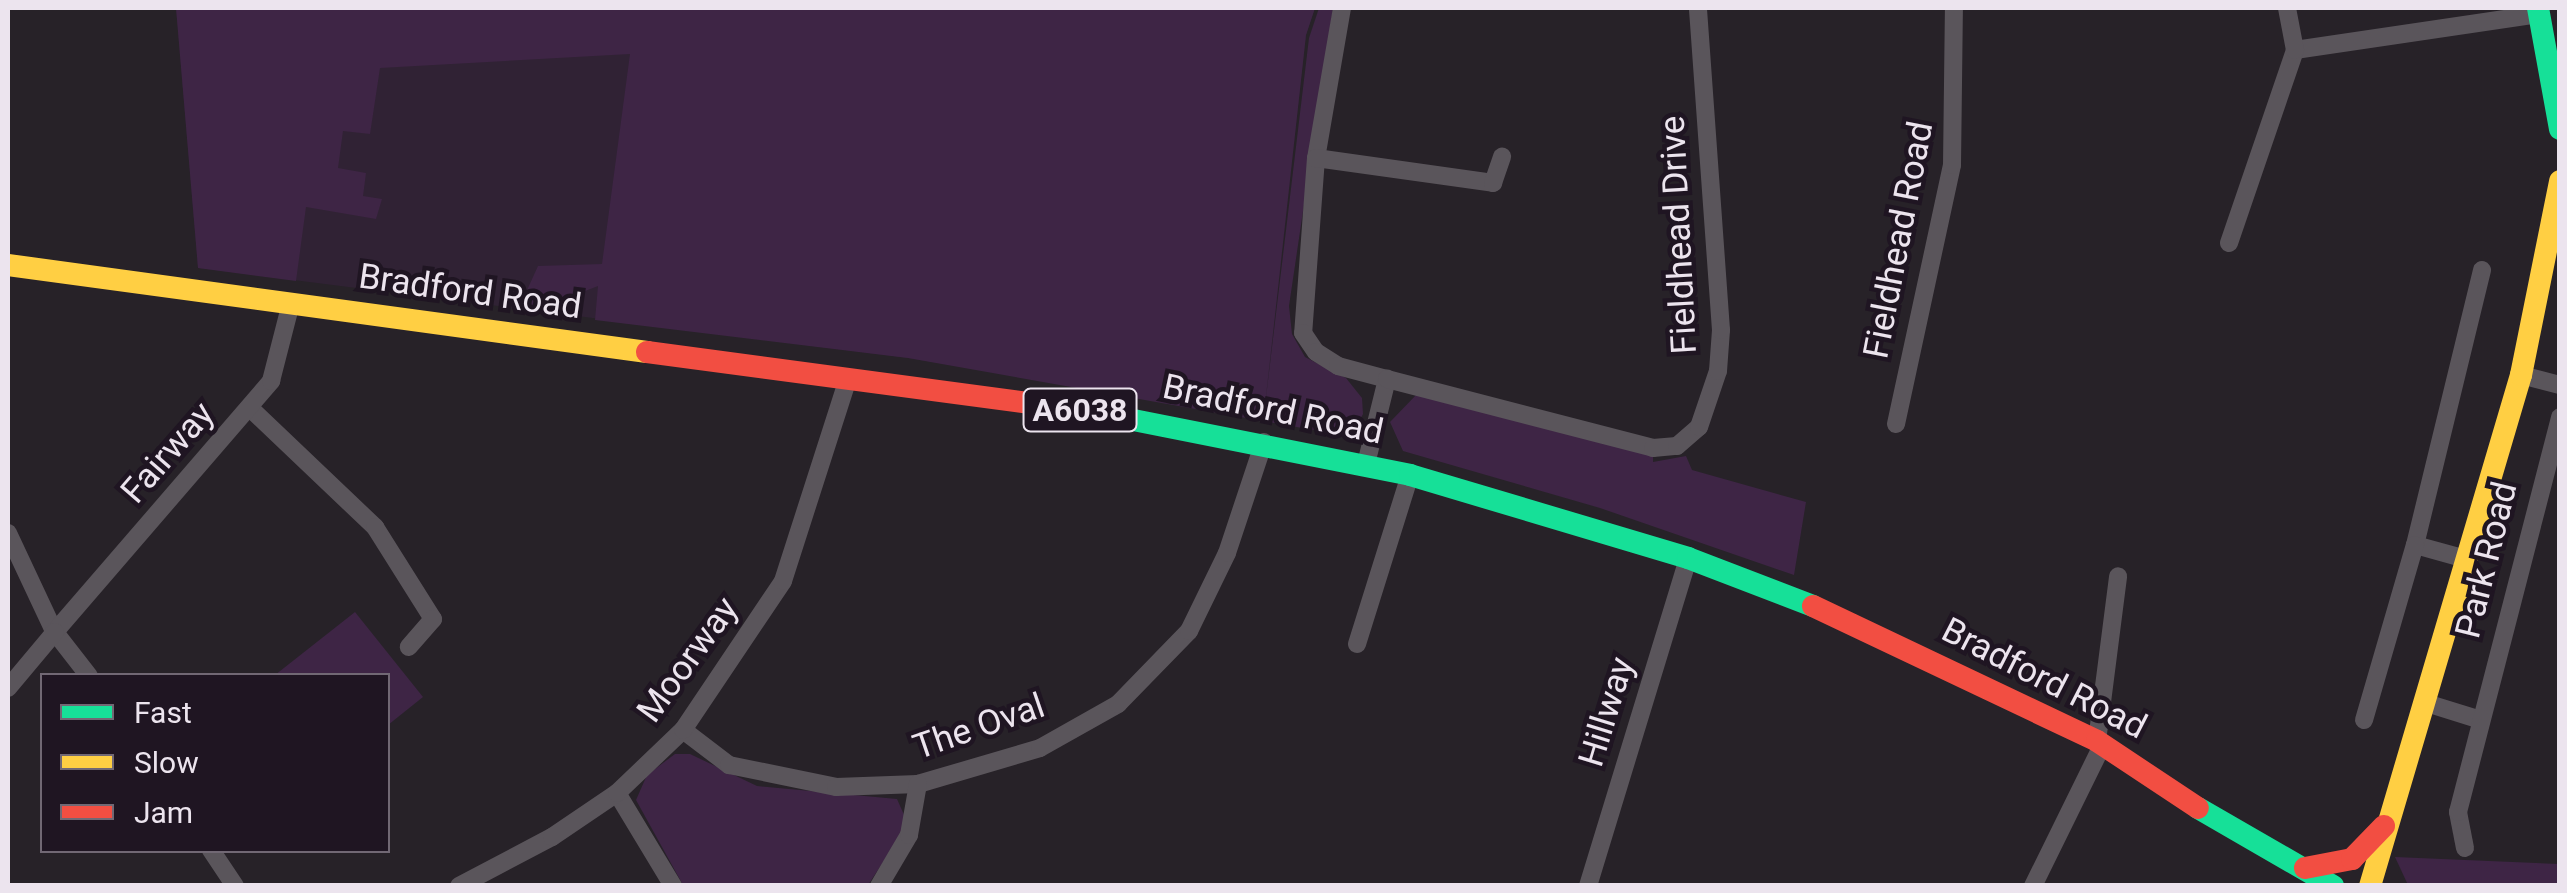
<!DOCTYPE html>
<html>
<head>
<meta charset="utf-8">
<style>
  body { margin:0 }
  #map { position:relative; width:2567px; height:893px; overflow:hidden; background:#272228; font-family:Roboto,sans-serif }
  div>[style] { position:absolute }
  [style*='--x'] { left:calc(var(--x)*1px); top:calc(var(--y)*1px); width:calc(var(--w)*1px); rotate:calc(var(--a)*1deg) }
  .built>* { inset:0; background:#302234 }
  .green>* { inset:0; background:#3e2545 }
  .street>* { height:18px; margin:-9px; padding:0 9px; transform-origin:9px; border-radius:9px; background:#5a555b }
  .fast>* { height:22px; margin:-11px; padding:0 11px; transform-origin:11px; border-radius:11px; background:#16e098 }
  .slow>* { height:22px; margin:-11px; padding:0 11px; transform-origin:11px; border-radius:11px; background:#ffcf43 }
  .jam>* { height:22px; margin:-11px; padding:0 11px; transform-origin:11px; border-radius:11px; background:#f24e42 }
  span { translate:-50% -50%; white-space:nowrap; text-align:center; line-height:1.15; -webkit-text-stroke:9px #1f1522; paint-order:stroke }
  .shield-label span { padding:2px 8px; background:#1f1522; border:2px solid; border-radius:8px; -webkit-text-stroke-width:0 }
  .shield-label { font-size:32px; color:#ece4ee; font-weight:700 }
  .street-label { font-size:35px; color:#ece4ee }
  .frame { position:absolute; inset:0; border:10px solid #ece4ee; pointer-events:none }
  .legend { position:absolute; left:40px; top:673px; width:350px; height:180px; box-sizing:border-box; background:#1f1522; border:2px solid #716874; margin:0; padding:12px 18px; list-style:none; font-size:30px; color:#ece4ee }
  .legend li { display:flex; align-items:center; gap:20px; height:50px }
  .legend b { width:50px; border:2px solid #716874 }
</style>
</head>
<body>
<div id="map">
  <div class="built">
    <i style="clip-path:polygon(176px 8px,1315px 8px,1306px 35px,1264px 418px,908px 358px,198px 268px)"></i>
  </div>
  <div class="green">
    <i style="clip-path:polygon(176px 8px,1315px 8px,1306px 35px,1264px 414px,1309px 38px,1319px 8px,1333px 8px,1289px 306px,1292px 334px,1305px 357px,1346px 378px,1362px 398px,1363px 414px,1354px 431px,1342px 435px,908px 358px,595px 320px,598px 286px,531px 312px,518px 310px,538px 266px,602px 264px,630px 54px,380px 68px,370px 134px,343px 131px,338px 168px,366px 173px,363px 196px,382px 199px,376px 219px,306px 207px,296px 281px,198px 268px)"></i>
    <i style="clip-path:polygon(1417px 394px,1653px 456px,1653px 462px,1686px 456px,1692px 470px,1806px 502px,1794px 575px,1600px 508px,1403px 451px,1390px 422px)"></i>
    <i style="clip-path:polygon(355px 612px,423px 697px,388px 725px,388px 676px,275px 675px)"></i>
    <i style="clip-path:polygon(675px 754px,690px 754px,757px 786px,897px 799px,905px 817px,899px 838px,868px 885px,683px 885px,636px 800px,647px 775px)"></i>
    <i style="clip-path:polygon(2395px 857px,2559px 864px,2559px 885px,2408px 885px)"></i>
  </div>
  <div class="street">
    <i style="--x:1342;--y:8;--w:152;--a:99.8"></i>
    <i style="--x:1316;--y:158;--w:175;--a:94.2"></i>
    <i style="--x:1303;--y:333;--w:23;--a:56"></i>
    <i style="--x:1316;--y:352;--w:26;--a:32"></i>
    <i style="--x:1338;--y:366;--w:51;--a:14.9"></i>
    <i style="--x:2295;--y:50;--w:248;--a:-8.4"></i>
    <i style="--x:1316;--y:158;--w:179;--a:8"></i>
    <i style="--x:1493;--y:183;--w:28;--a:-71"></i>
    <i style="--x:2229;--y:243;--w:204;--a:-71.1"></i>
    <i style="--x:2295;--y:50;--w:43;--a:-100.8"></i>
    <i style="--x:2521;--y:375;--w:40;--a:14.4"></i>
    <i style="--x:250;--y:408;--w:173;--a:43.6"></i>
    <i style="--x:375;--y:527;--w:109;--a:57.8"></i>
    <i style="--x:433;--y:619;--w:37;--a:131"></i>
    <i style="--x:1896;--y:424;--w:265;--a:-77.8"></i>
    <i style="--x:1952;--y:165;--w:157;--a:-89.3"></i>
    <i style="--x:1366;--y:464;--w:88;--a:-76.1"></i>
    <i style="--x:1387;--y:379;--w:275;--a:14.5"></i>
    <i style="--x:1653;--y:448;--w:24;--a:-5"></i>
    <i style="--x:1677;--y:446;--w:29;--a:-41"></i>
    <i style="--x:1699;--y:427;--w:59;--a:-71.3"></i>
    <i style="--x:1718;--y:371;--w:41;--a:-85.8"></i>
    <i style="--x:1721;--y:330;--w:323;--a:-94.1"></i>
    <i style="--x:8;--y:533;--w:108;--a:64.9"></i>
    <i style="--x:54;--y:631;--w:57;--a:52.1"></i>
    <i style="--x:2466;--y:559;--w:53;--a:-164.6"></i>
    <i style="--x:2415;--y:545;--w:283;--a:-76.3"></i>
    <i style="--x:59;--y:627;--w:325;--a:-49.2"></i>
    <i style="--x:271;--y:381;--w:81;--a:-75.6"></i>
    <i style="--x:1357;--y:644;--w:177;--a:-72.6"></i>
    <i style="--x:8;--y:688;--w:73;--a:-50"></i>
    <i style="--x:2423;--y:702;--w:61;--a:17.2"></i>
    <i style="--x:2364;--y:720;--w:182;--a:-73.8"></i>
    <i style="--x:683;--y:730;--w:58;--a:37.3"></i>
    <i style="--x:729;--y:765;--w:109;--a:11.6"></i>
    <i style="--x:836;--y:787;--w:82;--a:-2.1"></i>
    <i style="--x:918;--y:784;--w:127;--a:-16.4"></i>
    <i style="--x:1040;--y:748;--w:90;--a:-29.4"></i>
    <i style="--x:1118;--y:704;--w:102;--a:-45.8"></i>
    <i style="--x:1189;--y:631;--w:87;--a:-64"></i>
    <i style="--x:1227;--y:553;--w:117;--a:-71.6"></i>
    <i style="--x:2097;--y:741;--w:166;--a:-82.7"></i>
    <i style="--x:617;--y:793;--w:109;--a:58.9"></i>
    <i style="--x:2465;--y:848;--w:37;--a:-101"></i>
    <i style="--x:2458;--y:812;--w:408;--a:-75.5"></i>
    <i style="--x:211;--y:850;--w:43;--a:56.3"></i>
    <i style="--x:459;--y:886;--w:105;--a:-27.8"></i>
    <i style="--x:552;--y:837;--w:78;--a:-34.1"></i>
    <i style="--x:617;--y:793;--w:91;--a:-43.7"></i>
    <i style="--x:683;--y:730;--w:179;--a:-56.1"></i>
    <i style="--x:783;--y:581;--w:213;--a:-72.2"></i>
    <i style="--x:879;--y:886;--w:59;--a:-59.5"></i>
    <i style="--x:909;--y:835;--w:52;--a:-80"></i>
    <i style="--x:1588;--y:886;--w:343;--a:-73"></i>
    <i style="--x:2033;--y:886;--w:158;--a:-63.8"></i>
  </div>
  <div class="fast">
    <i style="--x:2538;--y:8;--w:123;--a:79.7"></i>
    <i style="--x:1088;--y:411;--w:328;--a:11.2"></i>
    <i style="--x:1410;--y:475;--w:290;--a:16.6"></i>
    <i style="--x:1688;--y:558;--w:134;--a:21"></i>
    <i style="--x:2198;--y:808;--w:156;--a:30"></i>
  </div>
  <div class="slow">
    <i style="--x:8;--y:265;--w:645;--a:7.75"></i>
    <i style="--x:2370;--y:886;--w:533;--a:-73.54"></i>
    <i style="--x:2521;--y:375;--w:198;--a:-78.6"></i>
  </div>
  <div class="jam">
    <i style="--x:647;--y:352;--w:445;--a:7.6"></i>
    <i style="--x:1813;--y:606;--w:314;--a:25.4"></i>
    <i style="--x:2097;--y:741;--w:121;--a:33.6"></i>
    <i style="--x:2305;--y:868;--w:48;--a:-10.8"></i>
    <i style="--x:2352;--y:859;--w:46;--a:-45.9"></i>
  </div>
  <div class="shield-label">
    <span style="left:1080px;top:410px">A6038</span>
  </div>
  <div class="street-label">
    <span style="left:1679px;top:235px;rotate:-93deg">Fieldhead Drive</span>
    <span style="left:1899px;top:240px;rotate:-79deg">Fieldhead Road</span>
    <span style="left:470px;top:292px;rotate:8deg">Bradford Road</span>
    <span style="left:1273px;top:410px;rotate:12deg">Bradford Road</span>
    <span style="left:168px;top:453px;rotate:-49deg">Fairway</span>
    <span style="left:2487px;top:560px;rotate:-76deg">Park Road</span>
    <span style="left:688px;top:660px;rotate:-54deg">Moorway</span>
    <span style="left:2044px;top:679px;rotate:27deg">Bradford Road</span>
    <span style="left:1607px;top:712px;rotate:-73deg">Hillway</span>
    <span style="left:979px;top:727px;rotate:-19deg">The Oval</span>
  </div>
  <div class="frame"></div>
  <ul class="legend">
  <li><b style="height:12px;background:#16e098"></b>Fast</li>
  <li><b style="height:12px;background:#ffcf43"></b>Slow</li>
  <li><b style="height:12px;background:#f24e42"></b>Jam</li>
  </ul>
</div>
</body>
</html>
